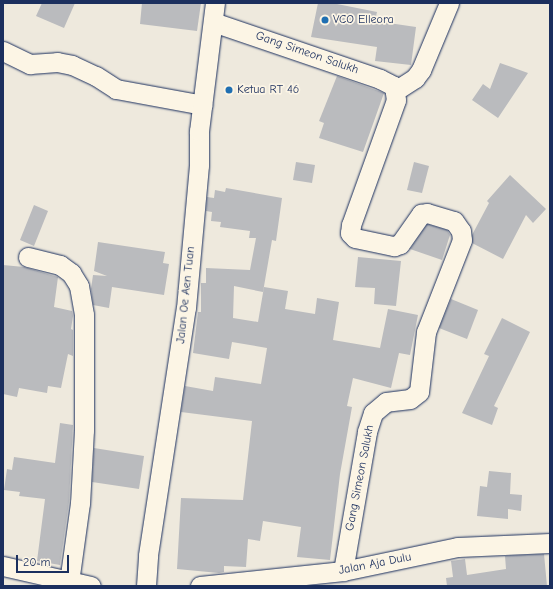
<!DOCTYPE html>
<html>
<head>
<meta charset="utf-8">
<style>
  body { margin:0 }
  #map { position:relative; width:553px; height:589px; overflow:hidden; background:#eee9dd; font-family:"Comic Neue",sans-serif }
  div>[style] { position:absolute }
  [style*='--x'] { left:calc(var(--x)*1px); top:calc(var(--y)*1px); width:calc(var(--w)*1px); rotate:calc(var(--a)*1deg) }
  .building>* { inset:0; background:#babbbe }
  .roads { filter:drop-shadow(0 0 1px #1b2f5e) drop-shadow(0 0 1px #1b2f5e) }
  .minor>* { height:19px; margin:-9.5px; padding:0 9.5px; transform-origin:9.5px; border-radius:9.5px; background:#fcf5e5 }
  .dots>* { width:11px; height:11px; translate:-50% -50%; box-sizing:border-box; border:2px solid #fcf5e5; border-radius:50% }
  span { translate:-50% -50%; white-space:nowrap; text-align:center; line-height:1.15; -webkit-text-stroke:3.5px #fcf5e5; paint-order:stroke }
  .poi-label { font-size:12px; color:#1b2f5e }
  .left { translate:0 -50%; text-align:left }
  .street-label { font-size:12px; color:#1b2f5e }
  .frame { position:absolute; inset:0; border:4px solid #1b2f5e; pointer-events:none }
  .scale { position:absolute; left:16px; top:555px; width:53px; height:18px; box-sizing:border-box; border:2px solid #1b2f5e; border-top:0; padding-left:5px; font-size:12px; line-height:14px; white-space:nowrap; color:#1b2f5e; -webkit-text-stroke:3px #fcf5e5; paint-order:stroke }
</style>
</head>
<body>
<div id="map">
  <div class="building">
    <i style="clip-path:polygon(42px 3px,75px 3px,64px 28px,36px 16px)"></i>
    <i style="clip-path:polygon(142px 3px,201px 3px,197px 31px,140px 24px)"></i>
    <i style="clip-path:polygon(318px 3px,332px 3px,377px 12px,375px 21px,416px 27px,411px 65px,375px 61px,377px 47px,311px 37px)"></i>
    <i style="clip-path:polygon(500px 63px,528px 73px,498px 118px,472px 100px,483px 84px,490px 89px)"></i>
    <i style="clip-path:polygon(337px 76px,384px 93px,363px 152px,319px 138px,324px 123px,319px 121px)"></i>
    <i style="clip-path:polygon(296px 162px,315px 165px,312px 183px,293px 180px)"></i>
    <i style="clip-path:polygon(414px 162px,429px 166px,422px 193px,407px 190px)"></i>
    <i style="clip-path:polygon(510px 175px,546px 209px,533px 223px,526px 215px,503px 259px,472px 243px,472px 235px,489px 203px,487px 201px)"></i>
    <i style="clip-path:polygon(226px 188px,282px 198px,276px 241px,272px 240px,263px 292px,234px 286px,233px 318px,258px 322px,264px 287px,288px 291px,285px 309px,315px 314px,317px 298px,339px 302px,333px 340px,380px 348px,388px 309px,418px 315px,410px 355px,399px 353px,391px 388px,353px 378px,347px 406px,352px 407px,340px 474px,330px 560px,297px 557px,301px 527px,263px 521px,260px 541px,248px 539px,246px 567px,224px 566px,224px 572px,219px 573px,177px 569px,181px 498px,243px 500px,252px 421px,181px 412px,185px 386px,213px 391px,215px 377px,261px 384px,267px 348px,232px 342px,229px 359px,193px 353px,198px 312px,201px 312px,201px 283px,206px 283px,206px 268px,250px 270px,256px 238px,249px 238px,250px 231px,220px 227px,221px 222px,211px 221px,212px 212px,206px 211px,207px 197px,214px 198px,215px 190px,225px 192px)"></i>
    <i style="clip-path:polygon(34px 205px,48px 211px,34px 246px,20px 240px)"></i>
    <i style="clip-path:polygon(427px 224px,447px 230px,450px 235px,442px 260px,410px 249px)"></i>
    <i style="clip-path:polygon(98px 242px,165px 252px,163px 263px,169px 264px,164px 295px,112px 287px,109px 308px,93px 305px,91px 289px,93px 275px,107px 276px,94px 271px)"></i>
    <i style="clip-path:polygon(358px 257px,401px 261px,396px 306px,374px 304px,375px 288px,355px 287px)"></i>
    <i style="clip-path:polygon(3px 265px,24px 267px,58px 277px,54px 307px,72px 311px,73px 316px,71px 329px,73px 330px,73px 356px,68px 354px,61px 388px,48px 386px,47px 393px,19px 388px,17px 397px,3px 394px)"></i>
    <i style="clip-path:polygon(451px 299px,478px 310px,467px 339px,439px 328px)"></i>
    <i style="clip-path:polygon(502px 318px,530px 332px,494px 406px,498px 408px,492px 425px,462px 413px,489px 356px,484px 354px)"></i>
    <i style="clip-path:polygon(60px 423px,73px 425px,69px 502px,60px 565px,37px 561px,45px 499px,19px 496px,20px 492px,4px 490px,7px 469px,12px 470px,14px 457px,55px 463px)"></i>
    <i style="clip-path:polygon(94px 448px,144px 456px,139px 489px,92px 482px)"></i>
    <i style="clip-path:polygon(489px 471px,511px 473px,510px 494px,522px 495px,521px 511px,508px 509px,508px 519px,477px 516px,480px 486px,487px 487px)"></i>
    <i style="clip-path:polygon(544px 554px,547px 586px,447px 586px,446px 578px,453px 577px,451px 561px,465px 559px,467px 575px,506px 569px,505px 556px)"></i>
  </div>
  <div class="roads">
    <div class="minor">
      <i style="--x:213;--y:22;--w:176;--a:18.8"></i>
      <i style="--x:380;--y:79;--w:16;--a:27"></i>
      <i style="--x:394;--y:86;--w:14;--a:82"></i>
      <i style="--x:396;--y:100;--w:133;--a:109.8"></i>
      <i style="--x:351;--y:225;--w:8;--a:97"></i>
      <i style="--x:350;--y:233;--w:7;--a:45"></i>
      <i style="--x:355;--y:238;--w:40;--a:12"></i>
      <i style="--x:394;--y:246;--w:6;--a:-18"></i>
      <i style="--x:400;--y:244;--w:37;--a:-55"></i>
      <i style="--x:421;--y:214;--w:6;--a:-9"></i>
      <i style="--x:427;--y:213;--w:28;--a:17"></i>
      <i style="--x:454;--y:221;--w:12;--a:55"></i>
      <i style="--x:461;--y:231;--w:9;--a:84"></i>
      <i style="--x:462;--y:240;--w:99;--a:111.4"></i>
      <i style="--x:426;--y:332;--w:60;--a:96.7"></i>
      <i style="--x:419;--y:392;--w:11;--a:142"></i>
      <i style="--x:410;--y:399;--w:24;--a:173"></i>
      <i style="--x:386;--y:402;--w:17;--a:140"></i>
      <i style="--x:373;--y:413;--w:20;--a:108"></i>
      <i style="--x:367;--y:432;--w:141;--a:99.8"></i>
      <i style="--x:3;--y:51;--w:30;--a:26"></i>
      <i style="--x:30;--y:64;--w:27;--a:-4"></i>
      <i style="--x:57;--y:62;--w:15;--a:11"></i>
      <i style="--x:72;--y:65;--w:26;--a:25"></i>
      <i style="--x:96;--y:76;--w:24;--a:33"></i>
      <i style="--x:116;--y:89;--w:88;--a:10.4"></i>
      <i style="--x:395;--y:91;--w:24;--a:-33"></i>
      <i style="--x:415;--y:78;--w:10;--a:-53"></i>
      <i style="--x:421;--y:70;--w:73;--a:-67.3"></i>
      <i style="--x:28;--y:257;--w:33;--a:14"></i>
      <i style="--x:60;--y:265;--w:14;--a:36"></i>
      <i style="--x:71;--y:273;--w:15;--a:58"></i>
      <i style="--x:79;--y:286;--w:29;--a:80"></i>
      <i style="--x:84;--y:315;--w:115;--a:90"></i>
      <i style="--x:84;--y:430;--w:73;--a:93.1"></i>
      <i style="--x:80;--y:503;--w:80;--a:97.9"></i>
      <i style="--x:3;--y:566;--w:90;--a:12.8"></i>
      <i style="--x:146;--y:586;--w:31;--a:-86"></i>
      <i style="--x:148;--y:555;--w:250;--a:-81.3"></i>
      <i style="--x:186;--y:308;--w:144;--a:-84.8"></i>
      <i style="--x:199;--y:165;--w:34;--a:-90"></i>
      <i style="--x:199;--y:131;--w:129;--a:-82.9"></i>
      <i style="--x:200;--y:586;--w:144;--a:-6"></i>
      <i style="--x:343;--y:571;--w:117;--a:-11.8"></i>
      <i style="--x:458;--y:547;--w:92;--a:-2.5"></i>
    </div>
  </div>
  <div class="dots">
    <i style="left:325px;top:20px;background:#1f6fb2"></i>
    <i style="left:229px;top:90px;background:#1f6fb2"></i>
  </div>
  <div class="poi-label">
    <span class="left" style="left:333px;top:20px">VCO Elleora</span>
    <span class="left" style="left:237px;top:90px">Ketua RT 46</span>
  </div>
  <div class="street-label">
    <span style="left:307px;top:53px;rotate:19deg">Gang Simeon Salukh</span>
    <span style="left:186px;top:295px;rotate:-84deg">Jalan Oe Aen Tuan</span>
    <span style="left:360px;top:478px;rotate:-79deg">Gang Simeon Salukh</span>
    <span style="left:375px;top:564px;rotate:-11deg">Jalan Aja Dulu</span>
  </div>
  <div class="frame"></div>
  <div class="scale">20 m</div>
</div>
</body>
</html>
